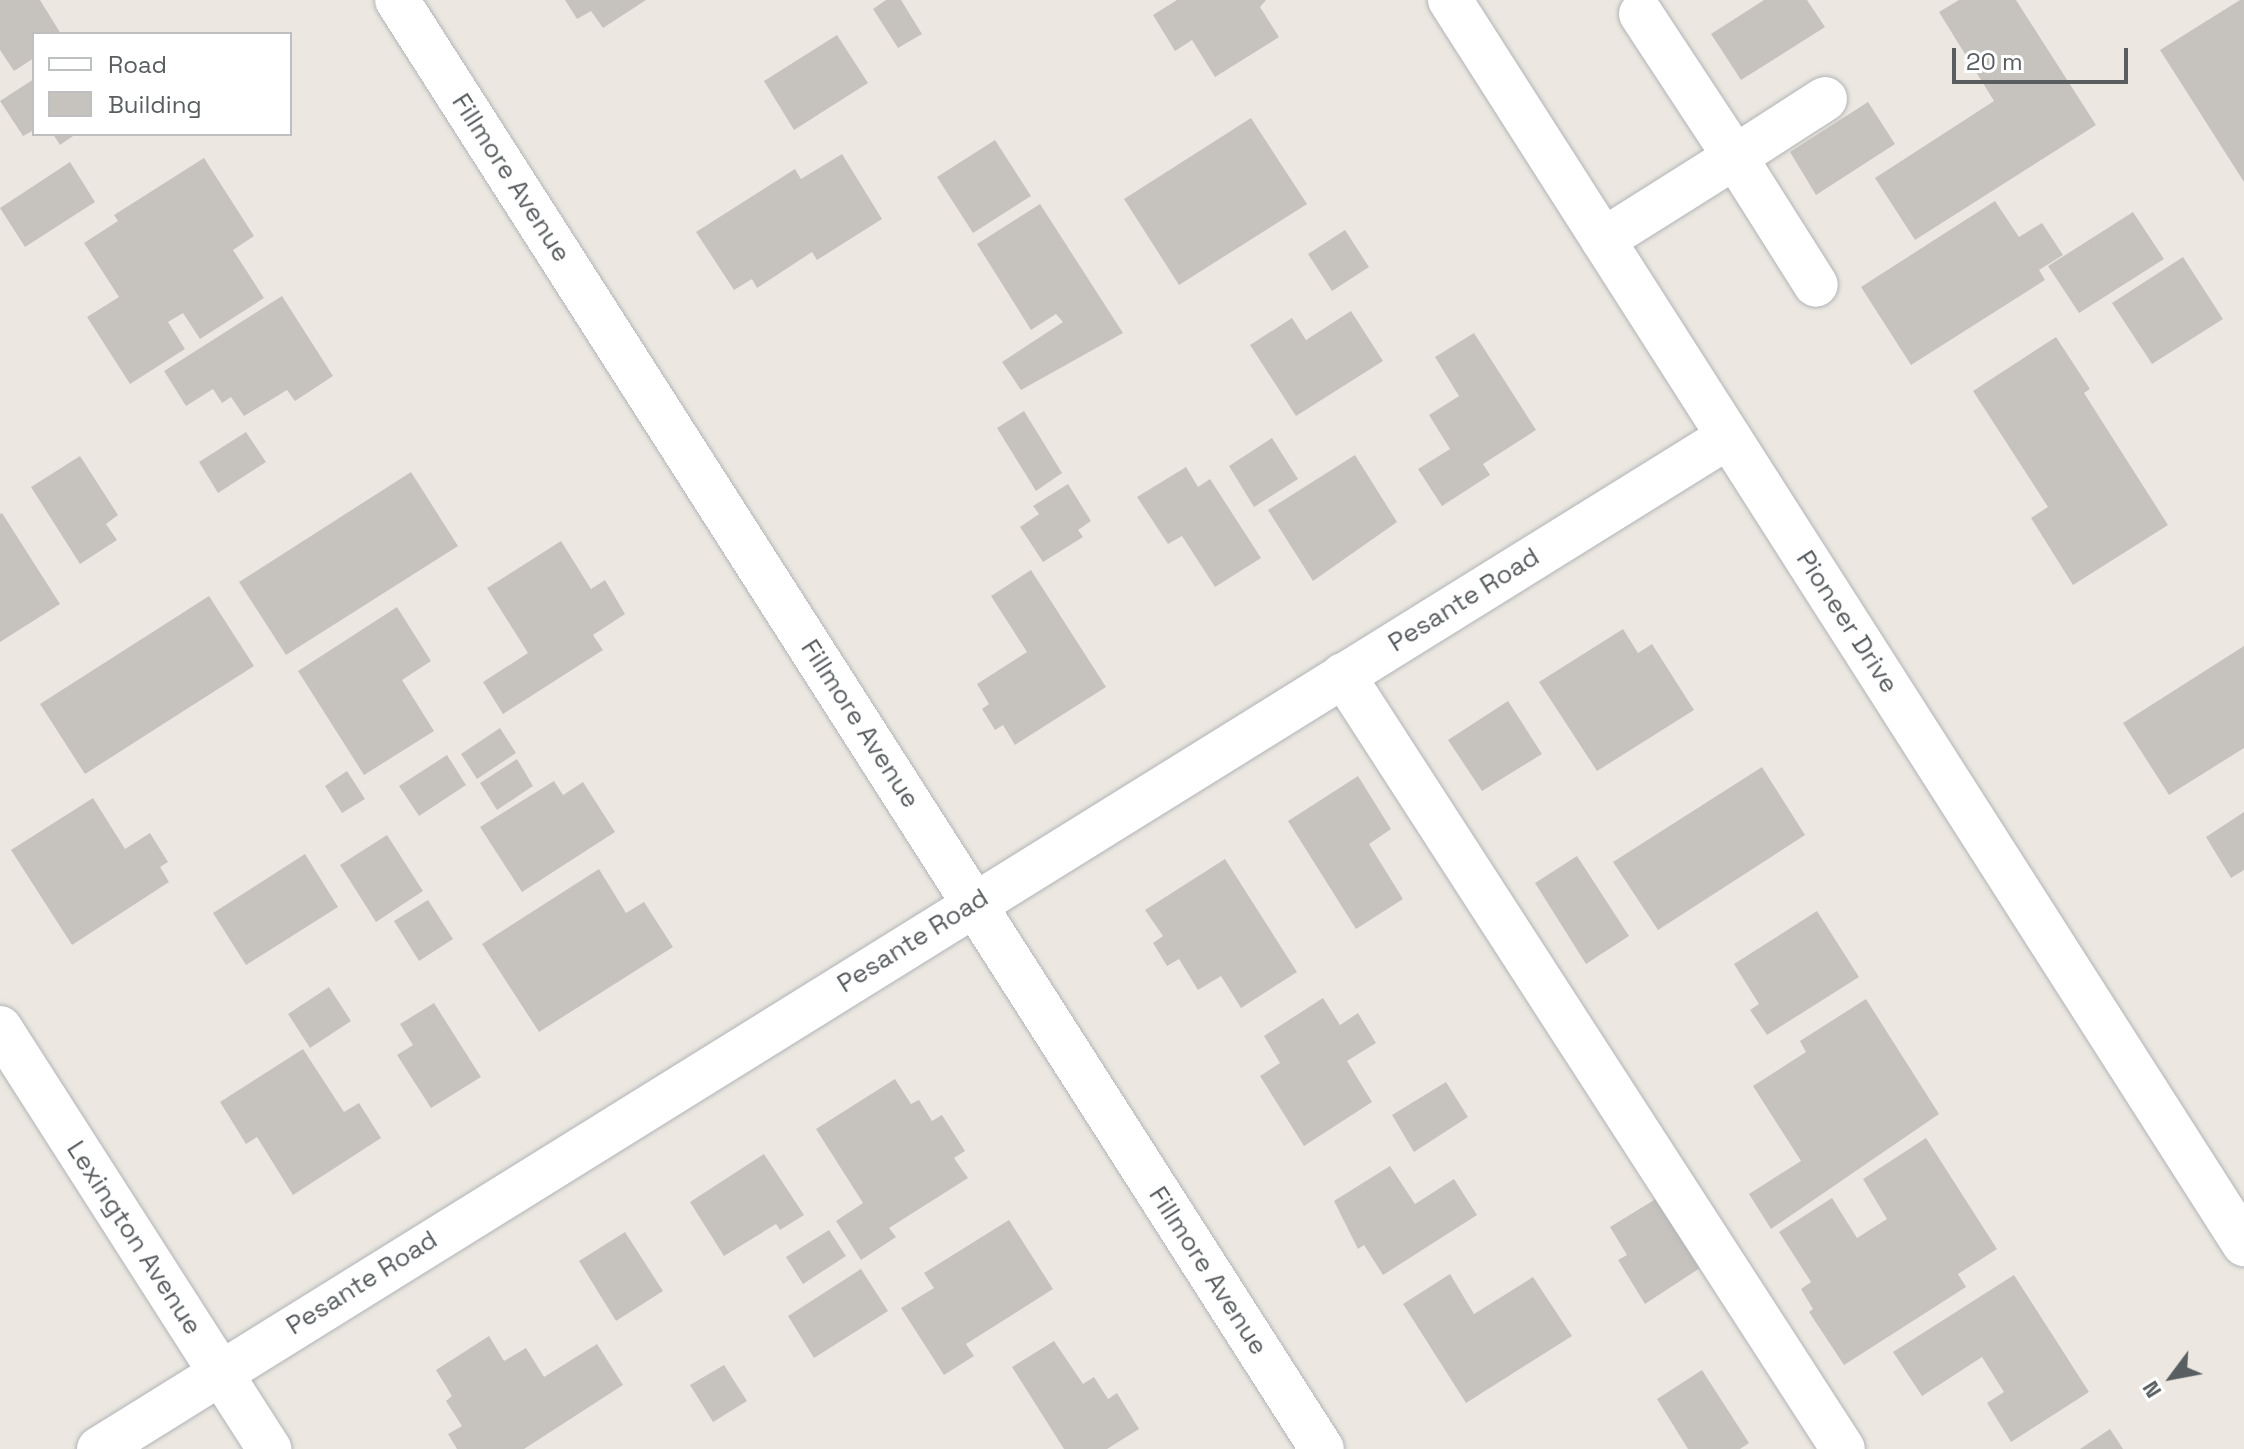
<!DOCTYPE html>
<html>
<head>
<meta charset="utf-8">
<style>
  body { margin:0 }
  #map { position:relative; width:2244px; height:1449px; overflow:hidden; background:#ece8e1; font-family:"Space Grotesk",sans-serif }
  div>[style] { position:absolute }
  [style*='--x'] { left:calc(var(--x)*1px); top:calc(var(--y)*1px); width:calc(var(--w)*1px); rotate:calc(var(--a)*1deg) }
  .building>* { inset:0; background:#c6c3be }
  .roads { filter:drop-shadow(0 0 2px #b2b4b8) drop-shadow(0 0 2px #b2b4b8) }
  .minor>* { height:44px; margin:-22px; padding:0 22px; transform-origin:22px; border-radius:22px; background:#fff }
  span { translate:-50% -50%; white-space:nowrap; text-align:center; line-height:1.15; -webkit-text-stroke:8px #fff; paint-order:stroke }
  .street-label { font-size:26px; color:#595e61 }
  .legend { position:absolute; left:32px; top:32px; width:260px; height:104px; box-sizing:border-box; background:#fff; border:2px solid #bdbfc0; margin:0; padding:10px 14px; list-style:none; font-size:24px; color:#595e61 }
  .legend li { display:flex; align-items:center; gap:16px; height:40px }
  .legend b { width:40px; border:2px solid #bdbfc0 }
  .north { position:absolute; left:2132px; top:1337px; width:80px; height:80px; -webkit-text-stroke:6px #fff; paint-order:stroke; rotate:238deg; font-size:22px; font-weight:700; line-height:32px; text-align:center; color:#595e61 }
  .north::after { content:''; display:block; margin:auto; width:28px; height:36px; background:#595e61; clip-path:polygon(50% 0,100% 100%,50% 72%,0 100%) }
  .scale { position:absolute; left:1952px; top:48px; width:176px; height:36px; box-sizing:border-box; border:4px solid #595e61; border-top:0; padding-left:10px; font-size:24px; line-height:28px; white-space:nowrap; color:#595e61; -webkit-text-stroke:6px #fff; paint-order:stroke }
</style>
</head>
<body>
<div id="map">
  <div class="building">
    <i style="clip-path:polygon(0 0,40px 0,61px 34px,34px 34px,34px 58px,14px 71px,0 50px)"></i>
    <i style="clip-path:polygon(565px 0,646px 0,603px 28px,591px 11px,577px 19px)"></i>
    <i style="clip-path:polygon(886px 0,901px 0,922px 34px,898px 48px,873px 9px)"></i>
    <i style="clip-path:polygon(1177px 0,1266px 0,1260px 7px,1279px 37px,1215px 77px,1192px 40px,1175px 51px,1153px 15px)"></i>
    <i style="clip-path:polygon(1764px 0,1807px 0,1825px 27px,1741px 80px,1711px 34px)"></i>
    <i style="clip-path:polygon(1959px 0,2016px 0,2096px 125px,1915px 240px,1875px 178px,1994px 101px,1939px 12px)"></i>
    <i style="clip-path:polygon(2240px 0,2244px 0,2244px 182px,2160px 50px)"></i>
    <i style="clip-path:polygon(837px 35px,868px 83px,794px 130px,764px 81px)"></i>
    <i style="clip-path:polygon(34px 79px,34px 130px,23px 136px,0 101px)"></i>
    <i style="clip-path:polygon(1868px 102px,1895px 144px,1816px 195px,1790px 152px)"></i>
    <i style="clip-path:polygon(1251px 118px,1307px 204px,1179px 285px,1124px 199px)"></i>
    <i style="clip-path:polygon(53px 134px,76px 134px,60px 145px)"></i>
    <i style="clip-path:polygon(995px 140px,1031px 196px,973px 233px,937px 177px)"></i>
    <i style="clip-path:polygon(842px 154px,882px 219px,817px 260px,812px 252px,757px 288px,752px 279px,734px 290px,696px 232px,795px 169px,801px 179px)"></i>
    <i style="clip-path:polygon(204px 158px,254px 236px,233px 250px,264px 298px,200px 339px,183px 313px,168px 322px,185px 349px,130px 384px,87px 317px,119px 297px,84px 243px,118px 221px,114px 215px)"></i>
    <i style="clip-path:polygon(70px 162px,95px 202px,25px 247px,0 208px)"></i>
    <i style="clip-path:polygon(1995px 201px,2019px 237px,2042px 223px,2063px 255px,2039px 270px,2045px 280px,1911px 365px,1861px 287px)"></i>
    <i style="clip-path:polygon(1040px 204px,1123px 333px,1021px 390px,1002px 362px,1063px 322px,1056px 314px,1031px 330px,977px 244px)"></i>
    <i style="clip-path:polygon(2133px 212px,2164px 259px,2079px 313px,2048px 266px)"></i>
    <i style="clip-path:polygon(1345px 230px,1369px 267px,1332px 291px,1308px 254px)"></i>
    <i style="clip-path:polygon(2183px 257px,2223px 319px,2152px 364px,2112px 303px)"></i>
    <i style="clip-path:polygon(282px 296px,333px 376px,295px 401px,287px 390px,244px 416px,231px 397px,222px 403px,213px 389px,186px 406px,164px 371px)"></i>
    <i style="clip-path:polygon(1351px 311px,1383px 361px,1296px 416px,1250px 345px,1292px 318px,1306px 340px)"></i>
    <i style="clip-path:polygon(1474px 333px,1536px 430px,1483px 464px,1490px 475px,1442px 506px,1418px 469px,1450px 449px,1429px 415px,1459px 396px,1435px 357px)"></i>
    <i style="clip-path:polygon(2056px 337px,2090px 389px,2084px 393px,2168px 525px,2073px 585px,2031px 518px,2048px 507px,1973px 391px)"></i>
    <i style="clip-path:polygon(1024px 411px,1062px 473px,1036px 491px,997px 428px)"></i>
    <i style="clip-path:polygon(246px 432px,266px 462px,218px 493px,199px 462px)"></i>
    <i style="clip-path:polygon(1272px 438px,1298px 479px,1254px 507px,1229px 466px)"></i>
    <i style="clip-path:polygon(1355px 455px,1397px 522px,1313px 581px,1268px 510px)"></i>
    <i style="clip-path:polygon(80px 456px,118px 515px,106px 524px,117px 540px,80px 564px,31px 487px)"></i>
    <i style="clip-path:polygon(1186px 467px,1198px 487px,1210px 479px,1261px 558px,1215px 587px,1182px 536px,1168px 544px,1137px 497px)"></i>
    <i style="clip-path:polygon(411px 472px,458px 546px,286px 655px,239px 582px)"></i>
    <i style="clip-path:polygon(1068px 484px,1091px 521px,1078px 530px,1083px 537px,1043px 562px,1020px 527px,1039px 514px,1033px 506px)"></i>
    <i style="clip-path:polygon(2px 513px,60px 604px,0 642px,0 514px)"></i>
    <i style="clip-path:polygon(561px 541px,591px 589px,605px 580px,625px 614px,593px 635px,603px 650px,503px 714px,483px 682px,528px 653px,487px 588px)"></i>
    <i style="clip-path:polygon(1031px 570px,1106px 687px,1015px 745px,1003px 725px,995px 730px,982px 709px,989px 704px,977px 684px,1027px 652px,991px 596px)"></i>
    <i style="clip-path:polygon(209px 596px,254px 666px,85px 774px,40px 704px)"></i>
    <i style="clip-path:polygon(397px 607px,431px 661px,402px 680px,434px 731px,364px 775px,298px 671px)"></i>
    <i style="clip-path:polygon(1623px 629px,1638px 653px,1652px 644px,1694px 710px,1597px 771px,1539px 682px)"></i>
    <i style="clip-path:polygon(2244px 646px,2244px 748px,2169px 795px,2123px 723px)"></i>
    <i style="clip-path:polygon(1508px 701px,1542px 754px,1482px 791px,1448px 740px)"></i>
    <i style="clip-path:polygon(500px 728px,516px 753px,477px 779px,461px 754px)"></i>
    <i style="clip-path:polygon(447px 755px,466px 785px,419px 816px,399px 786px)"></i>
    <i style="clip-path:polygon(517px 759px,533px 786px,497px 810px,480px 783px)"></i>
    <i style="clip-path:polygon(1762px 767px,1805px 835px,1658px 930px,1613px 862px)"></i>
    <i style="clip-path:polygon(347px 771px,365px 799px,342px 813px,325px 786px)"></i>
    <i style="clip-path:polygon(1358px 776px,1391px 829px,1369px 844px,1403px 899px,1356px 929px,1288px 821px)"></i>
    <i style="clip-path:polygon(554px 781px,563px 795px,583px 782px,615px 832px,522px 892px,480px 827px)"></i>
    <i style="clip-path:polygon(93px 798px,125px 849px,150px 833px,168px 862px,160px 867px,169px 882px,72px 945px,11px 850px)"></i>
    <i style="clip-path:polygon(2244px 812px,2244px 870px,2231px 878px,2206px 837px)"></i>
    <i style="clip-path:polygon(387px 835px,423px 891px,376px 922px,340px 865px)"></i>
    <i style="clip-path:polygon(305px 854px,338px 907px,246px 965px,213px 913px)"></i>
    <i style="clip-path:polygon(1577px 856px,1629px 936px,1586px 964px,1535px 883px)"></i>
    <i style="clip-path:polygon(1225px 859px,1297px 972px,1241px 1008px,1221px 976px,1198px 990px,1179px 959px,1167px 966px,1153px 943px,1163px 936px,1145px 910px)"></i>
    <i style="clip-path:polygon(599px 869px,626px 913px,644px 902px,673px 947px,539px 1032px,482px 944px)"></i>
    <i style="clip-path:polygon(428px 900px,453px 939px,419px 961px,394px 921px)"></i>
    <i style="clip-path:polygon(1817px 911px,1859px 977px,1767px 1035px,1750px 1010px,1759px 1004px,1734px 964px)"></i>
    <i style="clip-path:polygon(329px 987px,351px 1021px,310px 1048px,288px 1014px)"></i>
    <i style="clip-path:polygon(1323px 998px,1340px 1025px,1358px 1013px,1376px 1043px,1347px 1061px,1372px 1102px,1304px 1146px,1260px 1076px,1280px 1063px,1264px 1036px)"></i>
    <i style="clip-path:polygon(1866px 999px,1939px 1114px,1771px 1229px,1749px 1194px,1801px 1161px,1753px 1086px,1806px 1052px,1800px 1041px)"></i>
    <i style="clip-path:polygon(434px 1003px,481px 1077px,431px 1108px,397px 1055px,413px 1045px,400px 1024px)"></i>
    <i style="clip-path:polygon(303px 1049px,344px 1112px,359px 1103px,381px 1138px,293px 1195px,257px 1137px,246px 1144px,220px 1102px)"></i>
    <i style="clip-path:polygon(895px 1079px,911px 1104px,919px 1100px,932px 1121px,942px 1115px,965px 1151px,954px 1158px,968px 1178px,889px 1228px,896px 1237px,861px 1260px,836px 1221px,863px 1203px,816px 1129px)"></i>
    <i style="clip-path:polygon(1446px 1082px,1468px 1117px,1414px 1152px,1392px 1115px)"></i>
    <i style="clip-path:polygon(1926px 1138px,1997px 1249px,1958px 1274px,1966px 1287px,1844px 1365px,1809px 1312px,1813px 1309px,1801px 1289px,1811px 1282px,1779px 1232px,1832px 1198px,1857px 1238px,1887px 1219px,1863px 1179px)"></i>
    <i style="clip-path:polygon(764px 1154px,804px 1215px,780px 1230px,776px 1224px,724px 1256px,690px 1202px)"></i>
    <i style="clip-path:polygon(1390px 1166px,1415px 1204px,1454px 1179px,1477px 1215px,1383px 1275px,1364px 1245px,1358px 1249px,1334px 1201px)"></i>
    <i style="clip-path:polygon(1659px 1197px,1703px 1266px,1645px 1304px,1618px 1260px,1627px 1255px,1610px 1227px)"></i>
    <i style="clip-path:polygon(1009px 1220px,1053px 1289px,966px 1344px,974px 1356px,944px 1375px,901px 1308px,934px 1288px,924px 1273px)"></i>
    <i style="clip-path:polygon(829px 1230px,846px 1256px,803px 1284px,786px 1257px)"></i>
    <i style="clip-path:polygon(625px 1232px,663px 1291px,616px 1321px,579px 1261px)"></i>
    <i style="clip-path:polygon(861px 1269px,888px 1311px,814px 1358px,788px 1316px)"></i>
    <i style="clip-path:polygon(1450px 1274px,1474px 1314px,1533px 1277px,1572px 1336px,1466px 1403px,1403px 1304px)"></i>
    <i style="clip-path:polygon(2014px 1275px,2089px 1392px,2011px 1442px,1987px 1403px,2004px 1392px,1982px 1357px,1922px 1396px,1893px 1352px)"></i>
    <i style="clip-path:polygon(489px 1336px,504px 1361px,526px 1348px,544px 1377px,597px 1344px,623px 1385px,524px 1449px,457px 1449px,448px 1434px,462px 1426px,446px 1401px,452px 1396px,436px 1370px)"></i>
    <i style="clip-path:polygon(1054px 1341px,1083px 1384px,1094px 1377px,1108px 1399px,1117px 1393px,1139px 1429px,1107px 1449px,1064px 1449px,1012px 1367px)"></i>
    <i style="clip-path:polygon(724px 1365px,747px 1401px,713px 1422px,690px 1385px)"></i>
    <i style="clip-path:polygon(1702px 1370px,1749px 1443px,1740px 1449px,1688px 1449px,1657px 1399px)"></i>
    <i style="clip-path:polygon(2110px 1429px,2123px 1449px,2080px 1449px)"></i>
  </div>
  <div class="roads">
    <div class="minor">
      <i style="--x:397;--y:0;--w:1719;--a:57.45"></i>
      <i style="--x:1450;--y:0;--w:1476;--a:57.45"></i>
      <i style="--x:1641;--y:14;--w:171;--a:56.7"></i>
      <i style="--x:1735;--y:157;--w:107;--a:-32.8"></i>
      <i style="--x:1603;--y:240;--w:156;--a:-32.2"></i>
      <i style="--x:1735;--y:157;--w:151;--a:57.7"></i>
      <i style="--x:1343;--y:675;--w:921;--a:57.14"></i>
      <i style="--x:0;--y:1028;--w:500;--a:57.4"></i>
      <i style="--x:99;--y:1449;--w:1918;--a:-31.85"></i>
    </div>
  </div>
  <div class="street-label">
    <span style="left:511px;top:178px;rotate:57deg">Fillmore Avenue</span>
    <span style="left:1464px;top:600px;rotate:-32deg">Pesante Road</span>
    <span style="left:1847px;top:622px;rotate:57deg">Pioneer Drive</span>
    <span style="left:860px;top:724px;rotate:57deg">Fillmore Avenue</span>
    <span style="left:913px;top:941px;rotate:-32deg">Pesante Road</span>
    <span style="left:134px;top:1238px;rotate:57deg">Lexington Avenue</span>
    <span style="left:1208px;top:1271px;rotate:57deg">Fillmore Avenue</span>
    <span style="left:362px;top:1283px;rotate:-32deg">Pesante Road</span>
  </div>
  <ul class="legend">
  <li><b style="height:10px;background:#fff"></b>Road</li>
  <li><b style="height:22px;background:#c6c3be"></b>Building</li>
  </ul>
  <div class="north">N</div>
  <div class="scale">20 m</div>
</div>
</body>
</html>
